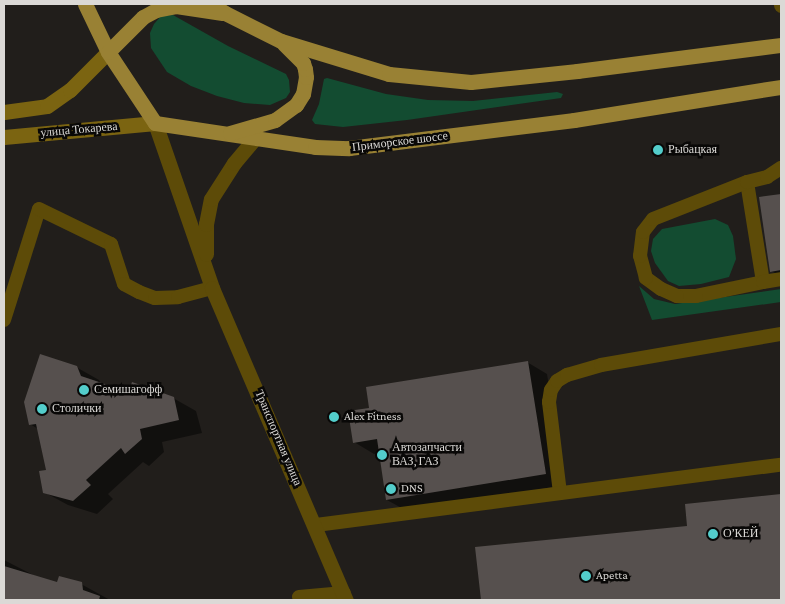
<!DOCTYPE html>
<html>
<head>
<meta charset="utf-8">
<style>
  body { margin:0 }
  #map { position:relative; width:785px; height:604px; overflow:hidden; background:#211e1b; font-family:"Crimson Pro",serif }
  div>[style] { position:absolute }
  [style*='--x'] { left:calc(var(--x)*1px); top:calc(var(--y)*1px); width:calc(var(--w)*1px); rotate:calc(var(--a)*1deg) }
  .green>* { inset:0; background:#134c31 }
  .shadow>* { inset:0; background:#0007 }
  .building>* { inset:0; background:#56504e }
  .service>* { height:14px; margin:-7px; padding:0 7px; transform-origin:7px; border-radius:7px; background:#5d4b08 }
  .minor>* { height:15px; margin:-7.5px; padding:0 7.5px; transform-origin:7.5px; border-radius:7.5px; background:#5d4b08 }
  .secondary>* { height:15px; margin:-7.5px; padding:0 7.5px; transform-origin:7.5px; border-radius:7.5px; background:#7b6411 }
  .trunk>* { height:15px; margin:-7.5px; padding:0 7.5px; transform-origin:7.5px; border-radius:7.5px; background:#998134 }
  .dots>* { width:14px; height:14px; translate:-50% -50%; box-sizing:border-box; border:2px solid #090807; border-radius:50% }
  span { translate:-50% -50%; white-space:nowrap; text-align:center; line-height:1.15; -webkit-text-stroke:5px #090807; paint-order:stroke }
  .street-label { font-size:12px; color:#dbd9d6 }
  .poi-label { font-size:12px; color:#dbd9d6 }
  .left { translate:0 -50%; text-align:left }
  .frame { position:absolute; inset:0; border:5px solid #dbd9d6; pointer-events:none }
</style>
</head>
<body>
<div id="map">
  <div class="green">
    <i style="clip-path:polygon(173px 15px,228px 46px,286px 74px,289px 80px,290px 92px,286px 98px,270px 105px,244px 103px,217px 96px,191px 86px,167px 72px,151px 48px,150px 33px,154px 24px,161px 16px)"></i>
    <i style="clip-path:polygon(327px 78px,386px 94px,428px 100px,473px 101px,557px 92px,563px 94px,561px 98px,407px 120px,343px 127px,315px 124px,312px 120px,319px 104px,324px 79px)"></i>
    <i style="clip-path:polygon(715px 219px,728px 225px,733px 236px,736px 259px,729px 277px,701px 284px,679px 286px,668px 281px,655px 263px,651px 251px,653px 239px,662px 229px)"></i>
    <i style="clip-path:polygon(639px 286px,654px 299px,675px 304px,781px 289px,781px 302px,652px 320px)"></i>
  </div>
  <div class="shadow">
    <i style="clip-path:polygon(781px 195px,781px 276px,771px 271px,760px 198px)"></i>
    <i style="clip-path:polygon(527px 362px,547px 374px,565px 485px,407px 511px,387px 500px,380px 453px,374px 454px,354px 442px,371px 409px)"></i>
    <i style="clip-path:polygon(76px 367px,99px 380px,101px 384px,130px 394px,173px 398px,196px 411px,202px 433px,162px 442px,164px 452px,149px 466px,143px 462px,108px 494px,113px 499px,97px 514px,68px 505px,44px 492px,47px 470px,38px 429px,30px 424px)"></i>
    <i style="clip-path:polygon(781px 496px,781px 600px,482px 600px,477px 548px,689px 527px,686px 505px)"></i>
    <i style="clip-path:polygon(4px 560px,41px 579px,58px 584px,81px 584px,110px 600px,4px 600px)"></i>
  </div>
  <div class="building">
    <i style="clip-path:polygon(781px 194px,781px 270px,770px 272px,759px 197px)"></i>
    <i style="clip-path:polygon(40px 354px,77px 366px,81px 376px,129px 392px,132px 382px,174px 397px,179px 420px,140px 429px,142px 439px,125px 454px,121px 448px,86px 480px,91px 485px,73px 501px,43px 493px,39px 471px,46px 470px,36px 424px,29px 425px,24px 402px)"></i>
    <i style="clip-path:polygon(528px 361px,546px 474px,386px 500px,377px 439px,353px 443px,348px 411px,369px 408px,366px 387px)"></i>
    <i style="clip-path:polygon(781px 494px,781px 600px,481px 600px,475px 547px,687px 526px,685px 504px)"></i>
    <i style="clip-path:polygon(4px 566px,57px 582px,59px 576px,82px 582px,83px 590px,100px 596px,99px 600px,4px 600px)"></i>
  </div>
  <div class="service">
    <i style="--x:747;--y:182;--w:101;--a:80.9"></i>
    <i style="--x:763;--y:282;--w:68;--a:168.2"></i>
    <i style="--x:696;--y:296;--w:19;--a:180"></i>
    <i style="--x:677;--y:296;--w:17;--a:-156"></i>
    <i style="--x:661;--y:289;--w:19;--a:-144"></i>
    <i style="--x:646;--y:278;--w:23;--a:-105"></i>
    <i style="--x:640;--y:256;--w:24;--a:-83"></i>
    <i style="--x:643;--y:232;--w:16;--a:-52"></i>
    <i style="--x:653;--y:219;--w:101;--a:-21.5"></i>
    <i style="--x:747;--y:182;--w:21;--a:-14"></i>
    <i style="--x:767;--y:177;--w:17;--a:-33"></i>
    <i style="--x:763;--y:282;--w:18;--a:-9"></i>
    <i style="--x:4;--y:320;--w:116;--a:-72.5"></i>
    <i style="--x:39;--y:209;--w:80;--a:25.9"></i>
    <i style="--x:111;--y:244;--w:42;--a:72"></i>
    <i style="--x:124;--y:284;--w:17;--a:28"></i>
    <i style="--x:139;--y:292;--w:17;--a:21"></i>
    <i style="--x:155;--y:298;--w:23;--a:-2"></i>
    <i style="--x:178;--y:297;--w:35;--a:-15"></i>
    <i style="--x:560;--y:493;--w:92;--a:-96.9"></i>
    <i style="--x:549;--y:402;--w:12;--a:-81"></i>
    <i style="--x:551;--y:390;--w:11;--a:-56"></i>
    <i style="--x:557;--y:381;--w:12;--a:-31"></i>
    <i style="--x:567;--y:375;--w:35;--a:-16"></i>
    <i style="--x:601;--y:365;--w:183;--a:-9.8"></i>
    <i style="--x:316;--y:525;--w:469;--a:-7.4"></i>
    <i style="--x:299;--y:597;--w:45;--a:-5.1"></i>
  </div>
  <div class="minor">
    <i style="--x:781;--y:4;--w:1;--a:90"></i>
    <i style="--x:155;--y:123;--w:175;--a:70.9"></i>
    <i style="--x:212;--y:288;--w:340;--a:66.8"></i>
    <i style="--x:206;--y:254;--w:30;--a:-90"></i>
    <i style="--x:206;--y:224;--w:25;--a:-79"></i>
    <i style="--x:211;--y:199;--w:43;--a:-57.4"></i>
    <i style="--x:234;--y:163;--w:31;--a:-50"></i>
  </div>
  <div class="secondary">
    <i style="--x:4;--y:112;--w:43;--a:-7.9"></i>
    <i style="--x:47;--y:106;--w:28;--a:-35"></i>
    <i style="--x:70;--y:90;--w:54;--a:-45"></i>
    <i style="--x:4;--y:137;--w:152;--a:-5.3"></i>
  </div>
  <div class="trunk">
    <i style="--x:85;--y:4;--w:53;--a:64.4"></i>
    <i style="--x:108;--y:52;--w:85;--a:56.5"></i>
    <i style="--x:155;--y:123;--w:162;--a:8.5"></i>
    <i style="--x:315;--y:147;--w:34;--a:2"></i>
    <i style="--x:349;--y:148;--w:227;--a:-7.1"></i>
    <i style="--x:574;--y:120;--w:210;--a:-9.1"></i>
    <i style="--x:212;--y:4;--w:16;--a:35"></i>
    <i style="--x:225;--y:13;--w:63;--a:26.6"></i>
    <i style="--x:281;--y:41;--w:113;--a:17"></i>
    <i style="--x:389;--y:74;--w:82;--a:5.6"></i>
    <i style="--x:471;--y:82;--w:107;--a:-5.9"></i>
    <i style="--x:577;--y:71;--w:206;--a:-7.3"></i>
    <i style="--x:108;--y:52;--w:49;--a:-45"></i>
    <i style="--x:143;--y:17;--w:15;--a:-28"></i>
    <i style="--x:156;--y:10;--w:20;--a:-11"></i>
    <i style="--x:176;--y:6;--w:47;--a:8.7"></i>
    <i style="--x:230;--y:133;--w:47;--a:-16.1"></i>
    <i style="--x:275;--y:120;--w:26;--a:-36"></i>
    <i style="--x:296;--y:105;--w:13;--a:-58"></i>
    <i style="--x:303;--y:94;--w:17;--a:-80"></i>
    <i style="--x:306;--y:77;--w:8;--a:-97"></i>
    <i style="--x:305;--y:69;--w:6;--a:-108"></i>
    <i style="--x:303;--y:63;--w:27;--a:-135"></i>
  </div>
  <div class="dots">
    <i style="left:658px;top:150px;background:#53cdcb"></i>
    <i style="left:84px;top:390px;background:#53cdcb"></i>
    <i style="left:42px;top:409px;background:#53cdcb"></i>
    <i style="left:334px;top:417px;background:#53cdcb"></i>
    <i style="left:382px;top:455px;background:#53cdcb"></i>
    <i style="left:391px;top:489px;background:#53cdcb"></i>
    <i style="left:713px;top:534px;background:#53cdcb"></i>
    <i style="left:586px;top:576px;background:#53cdcb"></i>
  </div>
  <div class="street-label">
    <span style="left:79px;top:130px;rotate:-5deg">улица Токарева</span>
    <span style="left:400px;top:142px;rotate:-7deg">Приморское шоссе</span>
    <span style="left:278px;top:438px;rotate:67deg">Транспортная улица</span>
  </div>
  <div class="poi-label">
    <span class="left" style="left:668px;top:150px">Рыбацкая</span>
    <span class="left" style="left:94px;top:390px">Семишагофф</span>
    <span class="left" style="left:52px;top:409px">Столички</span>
    <span class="left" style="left:344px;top:417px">Alex Fitness</span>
    <span class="left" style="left:392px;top:455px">Автозапчасти<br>ВАЗ, ГАЗ</span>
    <span class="left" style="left:401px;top:489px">DNS</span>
    <span class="left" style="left:723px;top:534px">О’КЕЙ</span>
    <span class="left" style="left:596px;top:576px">Apetta</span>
  </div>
  <div class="frame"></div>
</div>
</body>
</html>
